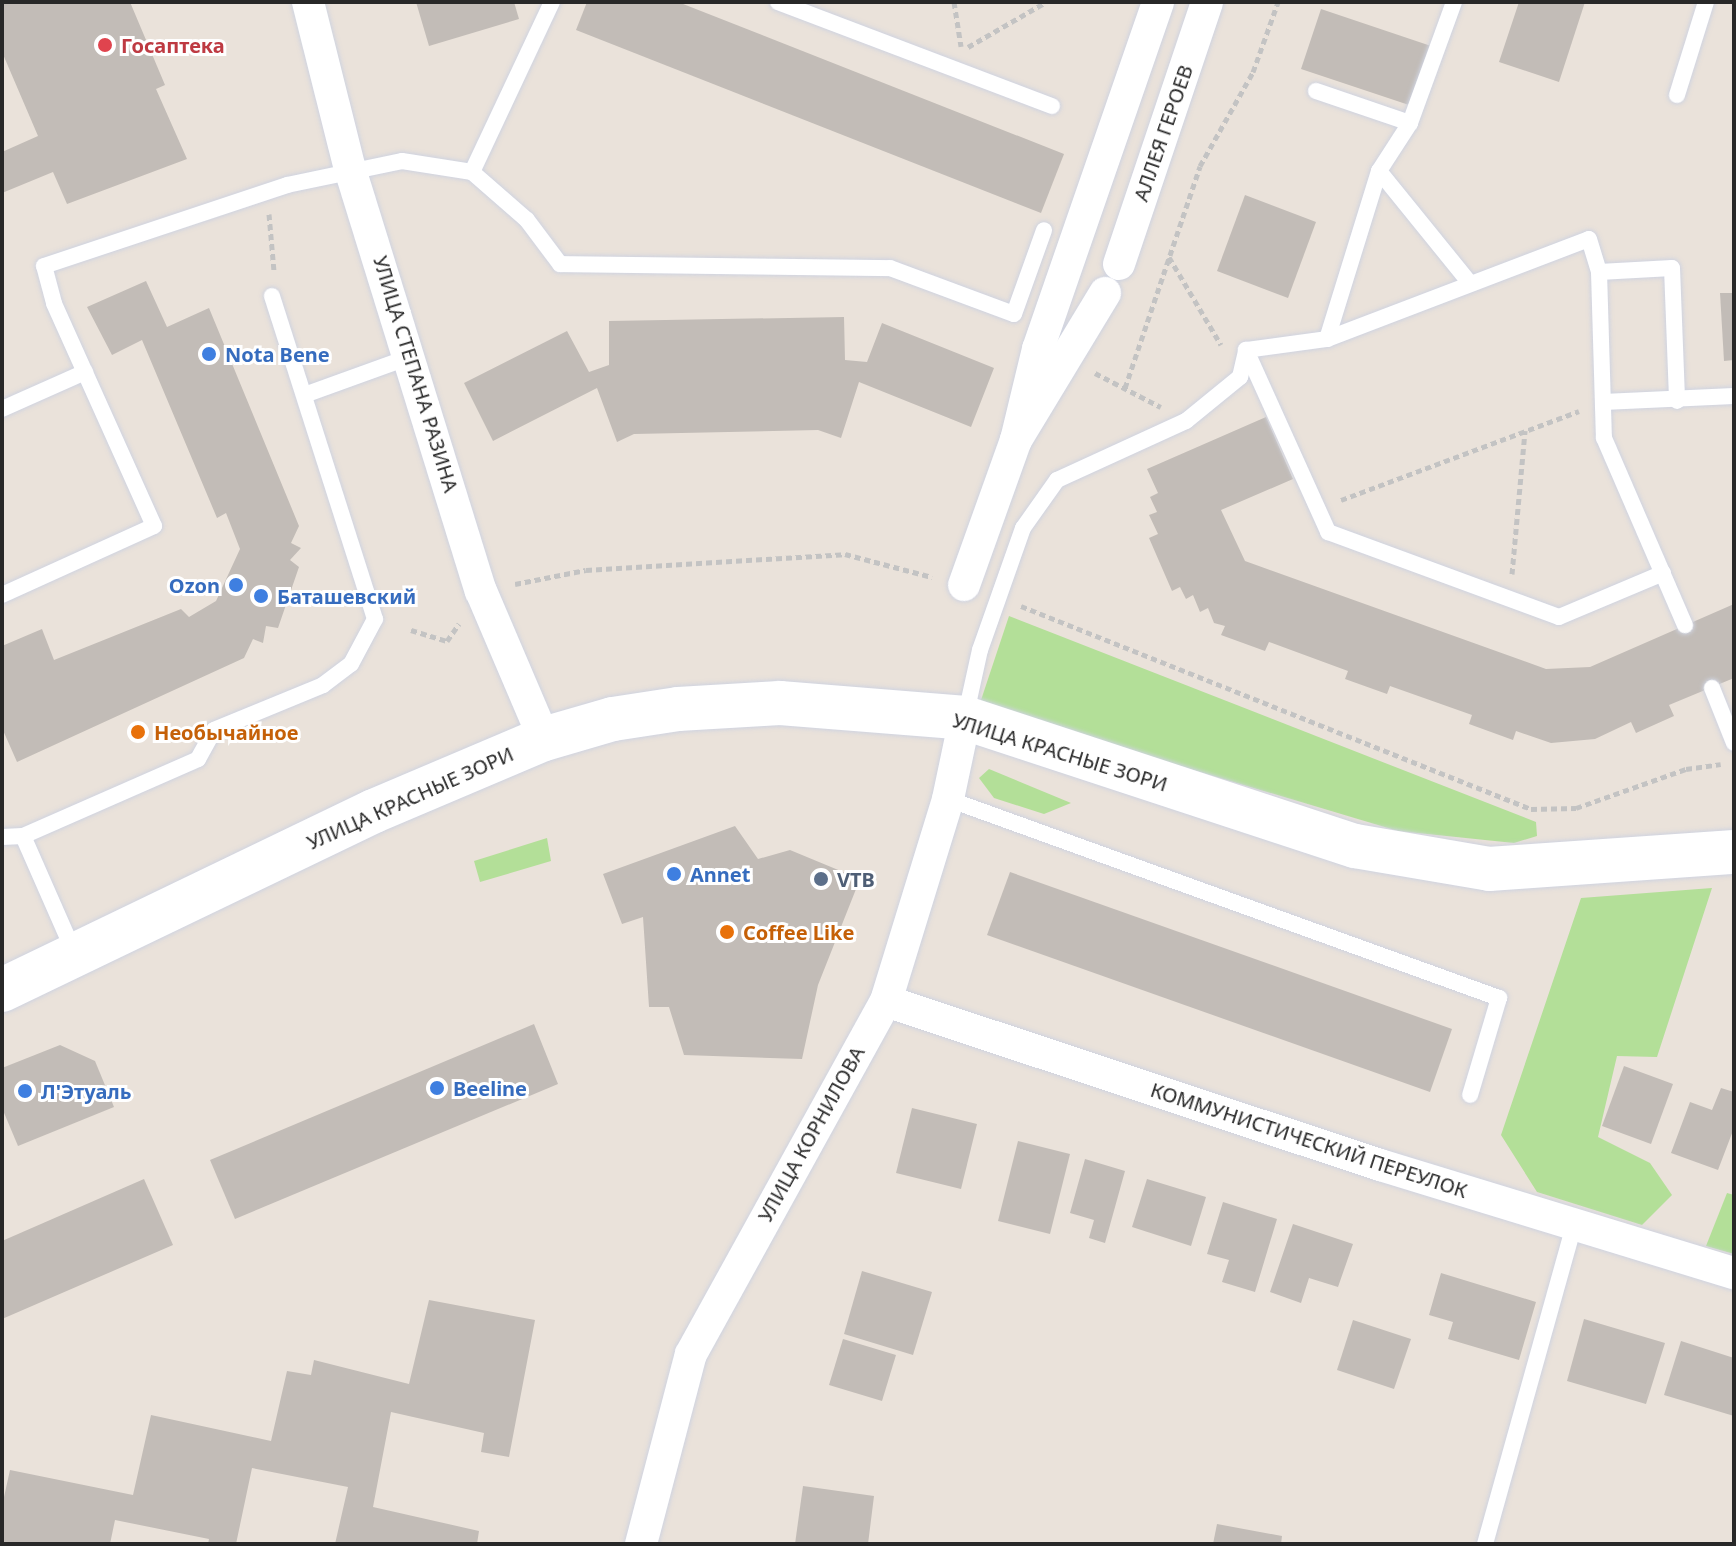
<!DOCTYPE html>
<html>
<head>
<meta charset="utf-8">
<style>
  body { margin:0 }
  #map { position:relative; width:1736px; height:1546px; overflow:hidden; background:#eae2da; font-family:"Noto Sans",sans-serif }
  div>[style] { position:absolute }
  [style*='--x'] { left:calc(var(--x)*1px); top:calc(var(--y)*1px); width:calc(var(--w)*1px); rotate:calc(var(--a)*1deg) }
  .green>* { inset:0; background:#b3df98 }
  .building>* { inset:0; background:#c2bcb7 }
  .path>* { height:5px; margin-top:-2.5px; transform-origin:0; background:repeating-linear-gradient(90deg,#c3c3c3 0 6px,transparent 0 10px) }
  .roads { filter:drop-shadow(0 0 2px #cfd3e0) drop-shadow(0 0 2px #cfd3e0) }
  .lane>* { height:16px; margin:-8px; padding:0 8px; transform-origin:8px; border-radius:8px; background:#fff }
  .street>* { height:32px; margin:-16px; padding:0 16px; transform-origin:16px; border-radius:16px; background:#fff }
  .secondary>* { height:44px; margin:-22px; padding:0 22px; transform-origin:22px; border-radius:22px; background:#fff }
  .dots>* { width:22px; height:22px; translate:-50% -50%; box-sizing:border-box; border:4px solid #fff; border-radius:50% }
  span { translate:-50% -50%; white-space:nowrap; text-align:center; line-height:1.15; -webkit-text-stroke:6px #fff; paint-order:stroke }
  .health-label { font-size:20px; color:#be3a42; font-weight:700 }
  .left { translate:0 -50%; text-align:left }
  .street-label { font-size:20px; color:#282828 }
  .shop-label { font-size:20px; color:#366cbe; font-weight:700 }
  .right { translate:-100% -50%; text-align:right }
  .food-label { font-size:20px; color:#c56008; font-weight:700 }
  .service-label { font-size:20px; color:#4e5e75; font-weight:700 }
  .frame { position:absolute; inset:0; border:4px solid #282828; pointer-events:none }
</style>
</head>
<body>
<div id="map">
  <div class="green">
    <i style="clip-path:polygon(1009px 616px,1536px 822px,1537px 836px,1514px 843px,1398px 831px,979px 706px)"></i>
    <i style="clip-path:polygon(989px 769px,1071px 803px,1044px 814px,994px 798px,979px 778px)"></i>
    <i style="clip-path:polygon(547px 838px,551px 861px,480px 882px,474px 861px)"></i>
    <i style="clip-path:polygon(1712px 888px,1657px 1057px,1617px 1056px,1598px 1137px,1650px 1163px,1672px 1195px,1642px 1225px,1537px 1192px,1501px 1135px,1581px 898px)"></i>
    <i style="clip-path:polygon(1727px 1193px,1734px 1195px,1734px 1254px,1706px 1246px)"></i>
  </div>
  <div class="building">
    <i style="clip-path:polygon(9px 2px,130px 2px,165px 85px,156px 89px,187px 159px,67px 204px,53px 172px,2px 193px,2px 152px,38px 136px,2px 52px,2px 5px)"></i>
    <i style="clip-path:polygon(416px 2px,514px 2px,519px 19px,429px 46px)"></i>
    <i style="clip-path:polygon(587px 2px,678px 2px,1064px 154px,1041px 213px,576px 30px)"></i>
    <i style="clip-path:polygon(1519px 2px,1585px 2px,1559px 82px,1499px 62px)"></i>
    <i style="clip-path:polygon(1321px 9px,1431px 46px,1412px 106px,1301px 69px)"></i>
    <i style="clip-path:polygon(1245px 195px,1316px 222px,1288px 298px,1217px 271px)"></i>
    <i style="clip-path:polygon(146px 281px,167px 327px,209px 308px,299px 526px,291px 543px,301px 548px,290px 560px,299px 567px,278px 628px,266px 626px,263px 643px,253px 639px,244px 658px,17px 762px,2px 728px,2px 646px,42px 629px,54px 660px,181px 609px,189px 617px,216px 601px,240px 549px,226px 513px,217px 518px,142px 340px,112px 355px,87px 307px)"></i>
    <i style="clip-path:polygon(1720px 293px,1734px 293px,1734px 360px,1724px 361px)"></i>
    <i style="clip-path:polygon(844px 317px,845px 360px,867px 362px,882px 323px,994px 368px,971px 427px,859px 382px,841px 438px,818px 430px,634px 434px,617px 442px,597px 388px,493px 441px,464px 383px,567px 331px,589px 372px,609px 365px,609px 321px)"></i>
    <i style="clip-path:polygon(1266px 417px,1293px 479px,1221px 510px,1245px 561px,1546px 669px,1590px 667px,1734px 604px,1734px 678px,1669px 705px,1674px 716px,1636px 733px,1631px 722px,1595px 739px,1551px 743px,1516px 731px,1513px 740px,1469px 724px,1472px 715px,1390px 686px,1387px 694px,1345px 679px,1348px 671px,1269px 642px,1265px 651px,1221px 635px,1225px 626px,1214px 623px,1208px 608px,1200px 612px,1193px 595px,1186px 599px,1180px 587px,1172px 591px,1149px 538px,1158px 534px,1149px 515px,1157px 512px,1150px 497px,1158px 493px,1147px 469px)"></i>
    <i style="clip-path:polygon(735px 826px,758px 859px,790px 850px,860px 879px,818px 985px,802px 1059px,684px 1055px,669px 1007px,649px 1007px,643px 917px,622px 924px,603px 874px)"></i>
    <i style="clip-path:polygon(1010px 872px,1452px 1029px,1430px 1092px,987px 935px)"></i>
    <i style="clip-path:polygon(534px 1024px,558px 1084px,235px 1219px,210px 1160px)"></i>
    <i style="clip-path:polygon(60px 1045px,95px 1061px,114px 1107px,18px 1146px,2px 1108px,2px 1068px)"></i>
    <i style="clip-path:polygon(1624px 1066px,1673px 1084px,1651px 1144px,1602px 1126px)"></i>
    <i style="clip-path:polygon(1721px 1088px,1734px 1092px,1734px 1128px,1718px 1170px,1671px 1153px,1690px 1102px,1712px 1110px)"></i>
    <i style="clip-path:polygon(912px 1108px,977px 1124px,961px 1189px,896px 1173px)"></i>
    <i style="clip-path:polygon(1018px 1141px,1070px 1154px,1050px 1234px,998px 1221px)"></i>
    <i style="clip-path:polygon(1085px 1159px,1125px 1171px,1105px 1243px,1089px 1238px,1094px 1220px,1070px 1213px)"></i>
    <i style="clip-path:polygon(144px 1179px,173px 1245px,2px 1319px,2px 1241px)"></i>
    <i style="clip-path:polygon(1147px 1179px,1206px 1197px,1191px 1246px,1132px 1227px)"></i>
    <i style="clip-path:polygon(1223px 1202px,1277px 1219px,1255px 1292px,1222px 1282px,1229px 1260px,1207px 1254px)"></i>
    <i style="clip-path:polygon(1293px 1224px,1353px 1244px,1338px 1287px,1309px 1278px,1301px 1303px,1270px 1292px)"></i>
    <i style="clip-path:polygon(862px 1271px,932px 1292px,913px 1355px,844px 1334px)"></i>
    <i style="clip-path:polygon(1441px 1273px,1536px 1302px,1519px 1360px,1448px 1339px,1453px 1322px,1429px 1315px)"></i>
    <i style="clip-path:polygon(429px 1300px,535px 1320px,509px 1457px,481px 1452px,484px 1433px,391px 1412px,373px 1507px,479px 1531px,477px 1544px,335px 1544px,348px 1487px,252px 1468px,236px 1544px,208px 1544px,209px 1539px,115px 1520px,110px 1544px,2px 1544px,2px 1506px,10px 1470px,133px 1495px,151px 1415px,271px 1441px,287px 1371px,311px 1375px,314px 1360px,409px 1384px)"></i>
    <i style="clip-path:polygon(1584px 1319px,1665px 1343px,1646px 1404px,1567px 1381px)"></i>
    <i style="clip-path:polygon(1353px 1320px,1411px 1339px,1394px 1389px,1337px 1370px)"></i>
    <i style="clip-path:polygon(843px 1339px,896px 1355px,882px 1401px,829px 1385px)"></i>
    <i style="clip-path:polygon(1681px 1341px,1734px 1358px,1734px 1416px,1664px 1395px)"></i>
    <i style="clip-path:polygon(803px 1486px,874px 1496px,868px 1544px,795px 1544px)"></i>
    <i style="clip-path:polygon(1217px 1524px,1282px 1536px,1281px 1544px,1213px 1544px)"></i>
  </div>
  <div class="path">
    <i style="--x:954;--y:2;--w:45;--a:81"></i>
    <i style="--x:968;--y:47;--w:90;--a:-30"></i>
    <i style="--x:269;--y:214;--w:57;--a:85"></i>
    <i style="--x:1169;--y:257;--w:102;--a:59.4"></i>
    <i style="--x:1095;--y:373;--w:74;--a:27.3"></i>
    <i style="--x:1125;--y:388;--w:234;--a:-71.3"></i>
    <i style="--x:1200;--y:166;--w:108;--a:-60.6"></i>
    <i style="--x:1253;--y:72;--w:74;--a:-70.3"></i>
    <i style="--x:1341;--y:500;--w:254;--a:-20.5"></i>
    <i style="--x:1512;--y:574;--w:144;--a:-84.8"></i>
    <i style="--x:515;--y:584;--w:72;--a:-11.2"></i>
    <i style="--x:586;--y:570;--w:259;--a:-3.5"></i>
    <i style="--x:845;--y:554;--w:90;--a:14.8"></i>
    <i style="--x:1021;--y:606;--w:549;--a:21.7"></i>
    <i style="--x:1531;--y:809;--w:45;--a:-1.3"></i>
    <i style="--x:1576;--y:808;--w:117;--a:-19.5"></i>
    <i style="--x:1686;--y:769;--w:35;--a:-8"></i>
    <i style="--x:411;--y:630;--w:38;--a:17"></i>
    <i style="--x:447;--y:641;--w:21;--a:-55"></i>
  </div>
  <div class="roads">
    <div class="lane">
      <i style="--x:778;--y:2;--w:293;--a:20.8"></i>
      <i style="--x:1316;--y:91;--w:99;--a:18.8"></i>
      <i style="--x:1677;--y:95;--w:97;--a:-72.7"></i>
      <i style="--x:1379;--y:171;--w:141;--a:51"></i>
      <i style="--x:472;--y:172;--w:188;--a:-64.8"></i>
      <i style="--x:1599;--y:272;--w:73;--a:-3.1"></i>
      <i style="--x:1672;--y:268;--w:133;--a:87.8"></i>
      <i style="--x:1327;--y:339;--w:176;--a:-72.8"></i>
      <i style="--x:1379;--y:171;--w:57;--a:-57.1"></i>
      <i style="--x:1410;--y:123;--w:129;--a:-70"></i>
      <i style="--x:1246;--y:350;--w:200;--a:65.7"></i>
      <i style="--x:1328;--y:532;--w:246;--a:20.2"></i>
      <i style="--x:1559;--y:617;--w:113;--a:-22.9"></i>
      <i style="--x:307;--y:394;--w:112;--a:-19.9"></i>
      <i style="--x:1603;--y:402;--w:131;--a:-2.6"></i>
      <i style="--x:2;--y:409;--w:91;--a:-24"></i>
      <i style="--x:2;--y:595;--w:167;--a:-24.4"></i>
      <i style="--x:154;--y:526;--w:244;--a:-114.2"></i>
      <i style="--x:54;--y:303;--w:38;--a:-105"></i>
      <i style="--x:44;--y:266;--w:256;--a:-18.4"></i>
      <i style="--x:287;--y:185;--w:117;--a:-11.8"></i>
      <i style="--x:402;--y:161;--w:71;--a:8.9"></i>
      <i style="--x:472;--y:172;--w:73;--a:41.1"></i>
      <i style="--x:527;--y:220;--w:55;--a:53.1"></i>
      <i style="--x:560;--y:264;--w:330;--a:0.7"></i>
      <i style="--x:890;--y:268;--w:132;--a:20.4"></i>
      <i style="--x:1014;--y:314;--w:89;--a:-70.3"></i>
      <i style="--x:1712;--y:688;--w:59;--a:68.2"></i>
      <i style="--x:965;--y:718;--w:70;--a:-77.6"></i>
      <i style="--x:980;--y:650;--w:129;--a:-70.6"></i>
      <i style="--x:1023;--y:528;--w:59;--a:-54.7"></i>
      <i style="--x:1057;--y:480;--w:142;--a:-24.6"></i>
      <i style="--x:1186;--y:421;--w:70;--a:-39.2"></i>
      <i style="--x:1240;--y:377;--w:28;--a:-77"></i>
      <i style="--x:1246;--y:350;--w:82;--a:-7.7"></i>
      <i style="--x:1327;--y:339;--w:280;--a:-20.9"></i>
      <i style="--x:1589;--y:239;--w:34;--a:73"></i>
      <i style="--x:1599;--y:272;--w:166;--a:88.3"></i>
      <i style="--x:1604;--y:438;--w:204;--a:66.6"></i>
      <i style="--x:948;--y:799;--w:586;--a:19.86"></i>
      <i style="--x:1499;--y:998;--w:101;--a:106.6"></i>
      <i style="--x:23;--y:836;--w:191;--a:-23.7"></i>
      <i style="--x:198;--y:759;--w:33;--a:-61"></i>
      <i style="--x:214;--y:730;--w:118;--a:-22.4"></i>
      <i style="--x:323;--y:685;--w:35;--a:-37"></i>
      <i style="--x:351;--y:664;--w:51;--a:-61.9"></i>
      <i style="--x:375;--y:619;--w:339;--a:-107.7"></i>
      <i style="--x:2;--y:837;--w:21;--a:-3"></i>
      <i style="--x:23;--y:836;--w:127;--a:66.3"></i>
      <i style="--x:1485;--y:1544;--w:334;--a:-74.4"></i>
    </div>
    <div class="street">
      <i style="--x:308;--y:2;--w:172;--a:75.9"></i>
      <i style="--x:350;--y:169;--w:442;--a:72.8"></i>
      <i style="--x:481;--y:591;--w:161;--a:66.9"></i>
      <i style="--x:1119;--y:264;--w:276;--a:-71.4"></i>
      <i style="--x:1016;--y:440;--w:94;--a:-76.4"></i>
      <i style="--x:1038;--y:349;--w:367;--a:-70.9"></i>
      <i style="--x:964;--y:585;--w:154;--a:-70.3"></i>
      <i style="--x:1016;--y:440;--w:172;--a:-58.8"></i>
      <i style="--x:886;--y:1001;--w:521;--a:18.37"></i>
      <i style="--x:1380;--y:1165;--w:370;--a:17"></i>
      <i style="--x:641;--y:1544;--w:196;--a:-75.3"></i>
      <i style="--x:691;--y:1354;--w:403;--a:-61.1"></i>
      <i style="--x:886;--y:1001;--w:211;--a:-72.9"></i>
      <i style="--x:948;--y:799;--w:83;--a:-78.1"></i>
    </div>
    <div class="secondary">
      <i style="--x:2;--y:990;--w:413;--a:-25.7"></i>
      <i style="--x:374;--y:811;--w:185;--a:-23"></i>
      <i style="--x:544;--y:739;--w:72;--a:-16.2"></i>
      <i style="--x:613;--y:719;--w:66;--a:-8.7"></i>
      <i style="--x:678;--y:709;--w:102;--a:-3.4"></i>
      <i style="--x:780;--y:703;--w:186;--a:4.6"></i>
      <i style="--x:965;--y:718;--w:410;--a:18.2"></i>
      <i style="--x:1355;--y:846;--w:136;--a:9.7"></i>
      <i style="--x:1489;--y:869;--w:246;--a:-4"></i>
    </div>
  </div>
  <div class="dots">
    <i style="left:105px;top:45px;background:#e0444e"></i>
    <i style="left:209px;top:354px;background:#3f7fe0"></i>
    <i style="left:236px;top:585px;background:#3f7fe0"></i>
    <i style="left:261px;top:596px;background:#3f7fe0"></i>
    <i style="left:138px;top:732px;background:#e8710a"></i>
    <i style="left:674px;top:874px;background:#3f7fe0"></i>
    <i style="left:821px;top:879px;background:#5c6f8a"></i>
    <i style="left:727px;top:932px;background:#e8710a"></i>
    <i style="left:437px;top:1088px;background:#3f7fe0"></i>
    <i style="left:25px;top:1091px;background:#3f7fe0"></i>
  </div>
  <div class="health-label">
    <span class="left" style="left:121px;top:45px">Госаптека</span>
  </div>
  <div class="street-label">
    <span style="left:1163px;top:133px;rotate:-71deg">АЛЛЕЯ ГЕРОЕВ</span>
    <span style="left:416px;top:374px;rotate:73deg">УЛИЦА СТЕПАНА РАЗИНА</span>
    <span style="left:1060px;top:752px;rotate:17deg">УЛИЦА КРАСНЫЕ ЗОРИ</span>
    <span style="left:410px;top:798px;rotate:-24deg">УЛИЦА КРАСНЫЕ ЗОРИ</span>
    <span style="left:811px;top:1134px;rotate:-61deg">УЛИЦА КОРНИЛОВА</span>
    <span style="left:1309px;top:1140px;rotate:18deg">КОММУНИСТИЧЕСКИЙ ПЕРЕУЛОК</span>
  </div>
  <div class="shop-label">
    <span class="left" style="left:225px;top:354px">Nota Bene</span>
    <span class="right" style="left:220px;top:585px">Ozon</span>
    <span class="left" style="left:277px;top:596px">Баташевский</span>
    <span class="left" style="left:690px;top:874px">Annet</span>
    <span class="left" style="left:453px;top:1088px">Beeline</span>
    <span class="left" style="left:41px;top:1091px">Л'Этуаль</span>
  </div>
  <div class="food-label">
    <span class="left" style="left:154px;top:732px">Необычайное</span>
    <span class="left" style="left:743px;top:932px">Coffee Like</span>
  </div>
  <div class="service-label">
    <span class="left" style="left:837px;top:879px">VTB</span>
  </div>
  <div class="frame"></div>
</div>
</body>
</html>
